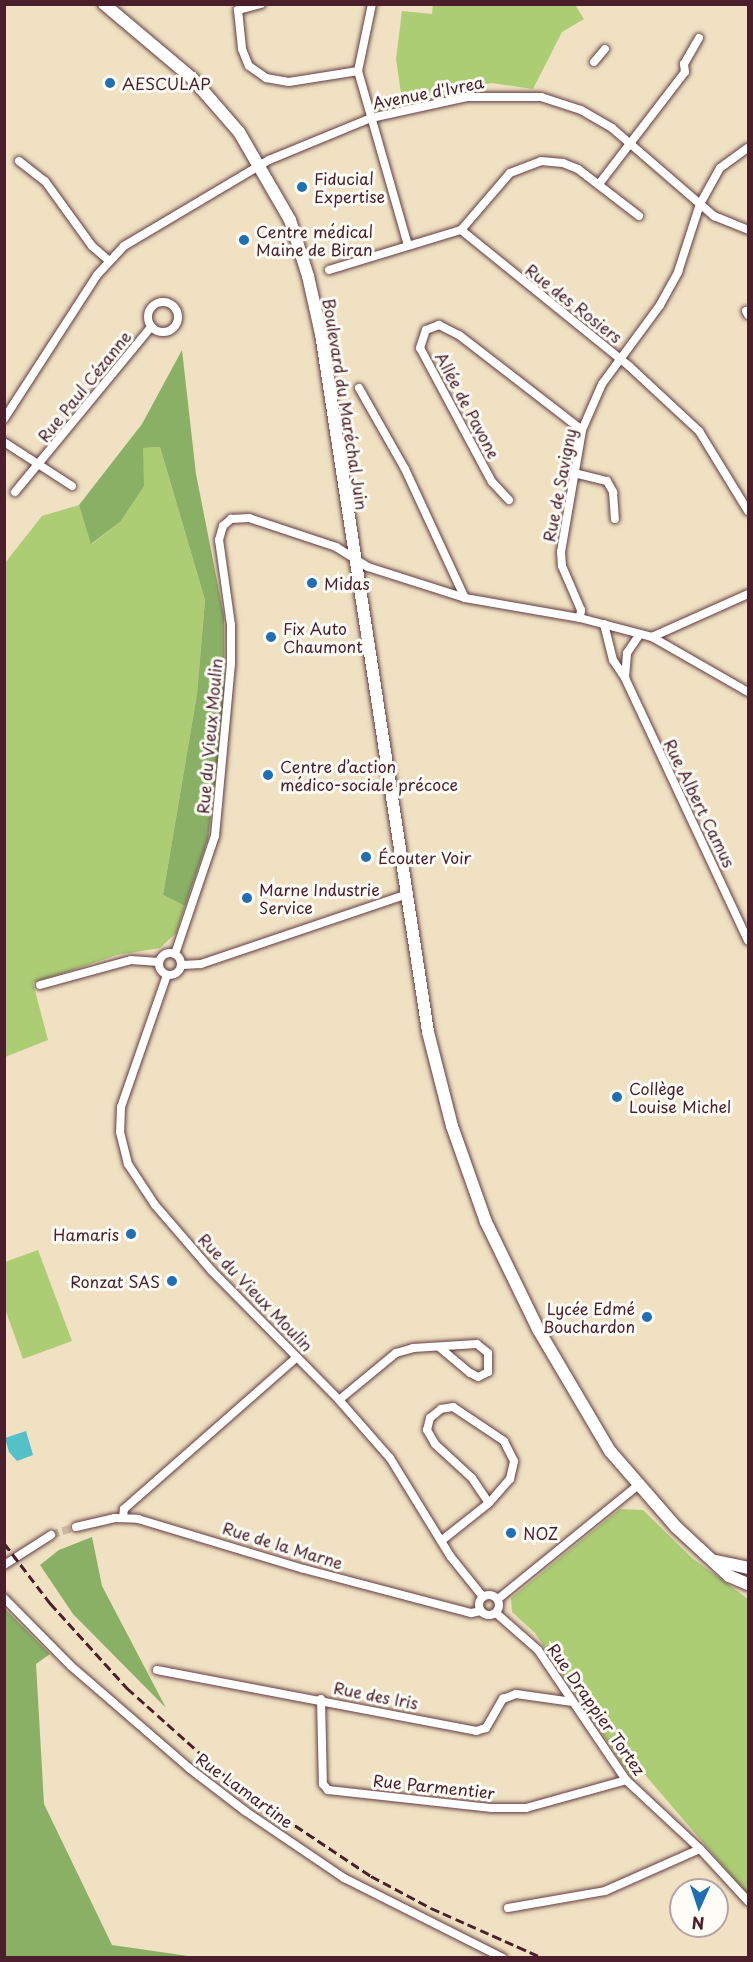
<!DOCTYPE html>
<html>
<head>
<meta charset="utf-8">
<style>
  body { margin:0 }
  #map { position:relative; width:753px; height:1962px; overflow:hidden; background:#efe1c2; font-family:"Playpen Sans",sans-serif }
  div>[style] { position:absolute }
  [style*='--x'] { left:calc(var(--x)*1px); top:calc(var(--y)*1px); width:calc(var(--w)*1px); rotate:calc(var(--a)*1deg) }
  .green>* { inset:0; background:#adcd75 }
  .forest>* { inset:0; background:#8ab066 }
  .water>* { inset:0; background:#54c1c9 }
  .street-tunnel>* { height:8px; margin-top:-4px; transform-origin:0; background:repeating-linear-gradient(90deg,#cebaa4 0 8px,transparent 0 12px) }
  .roads { filter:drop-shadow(0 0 2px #633c42) drop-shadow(0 0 2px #633c42) }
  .street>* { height:8px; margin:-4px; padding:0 4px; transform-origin:4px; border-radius:4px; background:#fff }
  .street>.ring { margin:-4px; padding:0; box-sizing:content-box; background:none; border:8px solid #fff; border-radius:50% }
  .secondary>* { height:12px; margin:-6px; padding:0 6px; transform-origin:6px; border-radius:6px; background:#fff }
  .rail>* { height:3px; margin-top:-1.5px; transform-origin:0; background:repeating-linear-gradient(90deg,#4a1f2b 0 9px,transparent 0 13.5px) }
  .dots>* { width:16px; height:16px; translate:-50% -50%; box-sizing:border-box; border:3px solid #fdfcf7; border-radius:50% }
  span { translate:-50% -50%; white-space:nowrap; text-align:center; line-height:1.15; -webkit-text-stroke:6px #fdfcf7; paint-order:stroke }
  .poi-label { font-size:16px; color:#4a1f2b }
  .left { translate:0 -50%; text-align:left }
  .right { translate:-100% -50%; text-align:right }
  .street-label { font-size:16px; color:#4a1f2b }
  .frame { position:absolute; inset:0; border:6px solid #4a1f2b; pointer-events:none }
  .north { position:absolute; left:669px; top:1878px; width:60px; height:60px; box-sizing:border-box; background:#fdfcf7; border:2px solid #b5a4a5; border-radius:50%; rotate:183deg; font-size:16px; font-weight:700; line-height:24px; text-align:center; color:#4a1f2b }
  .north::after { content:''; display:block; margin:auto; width:21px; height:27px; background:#1f6fb2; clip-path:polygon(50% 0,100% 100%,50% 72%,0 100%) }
</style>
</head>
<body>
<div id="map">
  <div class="green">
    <i style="clip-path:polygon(433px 4px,575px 5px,584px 19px,562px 32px,533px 89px,492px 83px,402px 100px,396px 59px,402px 11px,432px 14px)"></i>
    <i style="clip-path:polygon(160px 447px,205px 600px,197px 694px,163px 895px,185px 906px,176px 933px,160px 948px,117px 955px,33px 983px,48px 1040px,5px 1057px,5px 563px,42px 516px,79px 505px,92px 544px,120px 522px,143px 448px)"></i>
    <i style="clip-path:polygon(38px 1250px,72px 1341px,23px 1359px,5px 1309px,5px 1262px)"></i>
    <i style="clip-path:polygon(620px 1509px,643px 1510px,692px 1558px,748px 1599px,748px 1895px,640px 1769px,634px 1780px,629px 1774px,535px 1633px,512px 1612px,511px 1598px)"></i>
  </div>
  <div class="forest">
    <i style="clip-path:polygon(182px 350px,196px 474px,224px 616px,225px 707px,208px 839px,185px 906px,163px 895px,197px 694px,205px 600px,160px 447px,143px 448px,144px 486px,120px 522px,91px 544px,79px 505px,142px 424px)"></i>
    <i style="clip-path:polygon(92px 1537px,102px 1586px,166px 1708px,73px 1614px,40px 1565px,59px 1550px)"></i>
    <i style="clip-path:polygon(4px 1608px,50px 1654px,36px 1664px,44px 1804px,112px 1945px,195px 1957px,5px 1957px)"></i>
  </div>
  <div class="water">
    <i style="clip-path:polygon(26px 1431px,33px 1455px,17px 1461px,9px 1452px,5px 1438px)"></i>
  </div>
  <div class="street-tunnel">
    <i style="--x:51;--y:1535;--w:26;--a:-18"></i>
  </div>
  <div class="roads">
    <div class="street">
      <i style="--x:261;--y:4;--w:24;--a:165"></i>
      <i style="--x:238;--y:10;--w:39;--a:84"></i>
      <i style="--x:242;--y:49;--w:18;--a:68"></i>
      <i style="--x:249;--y:66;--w:21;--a:35"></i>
      <i style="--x:266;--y:78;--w:23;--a:10"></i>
      <i style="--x:289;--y:82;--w:70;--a:-9.1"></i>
      <i style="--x:372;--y:4;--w:68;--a:101.8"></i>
      <i style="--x:358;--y:71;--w:181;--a:74"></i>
      <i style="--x:594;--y:62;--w:17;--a:-50"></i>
      <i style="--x:19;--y:161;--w:33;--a:38"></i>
      <i style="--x:45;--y:181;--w:80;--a:54.1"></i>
      <i style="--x:92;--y:246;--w:21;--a:41"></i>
      <i style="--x:599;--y:184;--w:141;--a:-52.5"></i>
      <i style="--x:685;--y:72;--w:8;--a:-97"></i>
      <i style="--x:684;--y:64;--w:30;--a:-60"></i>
      <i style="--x:461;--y:230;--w:75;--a:-49.3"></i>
      <i style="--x:510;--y:173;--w:33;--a:-21"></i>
      <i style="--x:541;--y:161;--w:22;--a:5"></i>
      <i style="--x:563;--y:163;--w:16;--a:22"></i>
      <i style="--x:578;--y:169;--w:77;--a:37.6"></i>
      <i style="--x:329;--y:270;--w:138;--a:-16.9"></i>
      <i style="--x:461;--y:230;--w:216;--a:39"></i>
      <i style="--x:629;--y:366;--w:96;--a:42.9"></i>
      <i style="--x:699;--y:431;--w:94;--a:58.5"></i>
      <i class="ring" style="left:148px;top:302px;width:22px;height:22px"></i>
      <i style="--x:746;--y:311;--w:4;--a:63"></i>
      <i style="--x:359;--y:388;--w:93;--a:60.4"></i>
      <i style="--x:405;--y:469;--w:142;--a:65.1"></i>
      <i style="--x:4;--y:419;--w:171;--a:-57.1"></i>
      <i style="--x:97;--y:275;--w:40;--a:-47"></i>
      <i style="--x:124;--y:246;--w:169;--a:-30.7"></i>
      <i style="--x:269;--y:160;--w:110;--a:-22.4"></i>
      <i style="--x:371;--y:118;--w:98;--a:-12.3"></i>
      <i style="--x:467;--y:97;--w:74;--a:0"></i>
      <i style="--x:541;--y:97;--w:42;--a:18"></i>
      <i style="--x:581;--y:110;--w:36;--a:30"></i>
      <i style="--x:612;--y:128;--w:135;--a:40.8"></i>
      <i style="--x:714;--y:216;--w:37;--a:22"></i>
      <i style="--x:4;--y:442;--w:81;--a:32.9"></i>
      <i style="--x:574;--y:473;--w:34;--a:14"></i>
      <i style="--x:607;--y:481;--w:13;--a:61"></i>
      <i style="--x:613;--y:492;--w:27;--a:86"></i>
      <i style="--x:15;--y:492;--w:214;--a:-50.5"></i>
      <i style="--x:509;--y:500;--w:25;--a:-133"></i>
      <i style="--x:492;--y:482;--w:152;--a:-118.2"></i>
      <i style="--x:420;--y:348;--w:19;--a:-72"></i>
      <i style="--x:426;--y:330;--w:14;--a:-21"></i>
      <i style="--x:439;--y:325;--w:22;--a:27"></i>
      <i style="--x:459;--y:335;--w:155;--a:37.7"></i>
      <i style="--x:580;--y:618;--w:8;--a:-83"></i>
      <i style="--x:581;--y:610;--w:48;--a:-113.4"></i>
      <i style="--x:562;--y:566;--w:14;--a:-94"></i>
      <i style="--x:561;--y:552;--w:124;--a:-80.2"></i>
      <i style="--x:582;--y:430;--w:50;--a:-66.5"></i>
      <i style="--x:602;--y:384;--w:98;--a:-53.7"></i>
      <i style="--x:660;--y:305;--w:38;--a:-61"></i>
      <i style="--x:678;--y:272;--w:71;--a:-72.1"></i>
      <i style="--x:700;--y:204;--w:41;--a:-60.9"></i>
      <i style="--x:720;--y:168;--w:34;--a:-36"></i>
      <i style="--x:604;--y:624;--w:37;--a:76"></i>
      <i style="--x:613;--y:660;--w:22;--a:56"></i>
      <i style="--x:625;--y:678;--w:290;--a:64.9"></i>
      <i style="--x:652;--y:637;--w:105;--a:-24.1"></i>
      <i style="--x:625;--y:677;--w:24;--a:-85"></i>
      <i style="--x:627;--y:653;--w:23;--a:-56"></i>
      <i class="ring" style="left:159px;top:953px;width:14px;height:14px"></i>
      <i style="--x:175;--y:954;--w:125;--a:-71.3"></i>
      <i style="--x:215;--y:836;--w:173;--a:-84.7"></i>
      <i style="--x:231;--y:664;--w:39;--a:-90"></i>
      <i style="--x:231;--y:625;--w:86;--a:-98"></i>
      <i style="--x:219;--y:540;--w:15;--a:-74"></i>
      <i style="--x:223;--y:526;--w:11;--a:-41"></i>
      <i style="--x:231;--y:519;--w:18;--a:-3"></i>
      <i style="--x:249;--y:518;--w:92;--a:18.4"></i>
      <i style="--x:336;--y:547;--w:38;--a:32"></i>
      <i style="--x:368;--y:567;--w:102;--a:17.7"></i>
      <i style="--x:465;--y:598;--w:117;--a:9.9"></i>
      <i style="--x:580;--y:618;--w:74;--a:14.8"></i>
      <i style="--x:652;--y:637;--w:111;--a:29.8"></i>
      <i style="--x:182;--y:965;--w:19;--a:-3"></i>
      <i style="--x:201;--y:964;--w:215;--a:-18.7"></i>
      <i style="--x:167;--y:975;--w:140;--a:109.2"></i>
      <i style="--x:121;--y:1107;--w:25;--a:92"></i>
      <i style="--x:120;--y:1132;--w:33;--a:76"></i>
      <i style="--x:128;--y:1164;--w:49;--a:56.6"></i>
      <i style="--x:155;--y:1205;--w:87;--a:49.2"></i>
      <i style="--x:212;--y:1271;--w:181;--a:45.4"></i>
      <i style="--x:339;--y:1400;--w:77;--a:48.7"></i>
      <i style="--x:390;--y:1458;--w:116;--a:58.4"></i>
      <i style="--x:451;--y:1557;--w:51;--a:51.3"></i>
      <i style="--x:40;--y:985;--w:94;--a:-15.4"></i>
      <i style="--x:131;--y:960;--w:28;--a:4"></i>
      <i style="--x:339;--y:1400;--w:74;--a:-39.5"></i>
      <i style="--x:396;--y:1353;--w:18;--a:-16"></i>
      <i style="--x:413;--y:1348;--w:64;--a:-3.6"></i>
      <i style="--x:477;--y:1344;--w:14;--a:39"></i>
      <i style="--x:488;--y:1353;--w:19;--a:90"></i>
      <i style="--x:488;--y:1372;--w:11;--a:153"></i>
      <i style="--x:478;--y:1377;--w:9;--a:-153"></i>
      <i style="--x:470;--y:1373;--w:40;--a:-140"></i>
      <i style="--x:123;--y:1517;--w:8;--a:-83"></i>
      <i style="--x:124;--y:1509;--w:230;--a:-41.3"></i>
      <i style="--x:76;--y:1527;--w:40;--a:-13"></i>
      <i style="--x:115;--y:1518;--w:23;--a:2"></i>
      <i style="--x:138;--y:1519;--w:173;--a:16.8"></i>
      <i style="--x:304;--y:1569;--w:173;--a:14.8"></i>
      <i style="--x:471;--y:1613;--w:10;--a:-11"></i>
      <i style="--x:441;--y:1541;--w:61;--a:-38.4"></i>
      <i style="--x:489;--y:1503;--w:32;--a:-49"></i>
      <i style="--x:510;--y:1479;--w:18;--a:-77"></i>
      <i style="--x:514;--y:1461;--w:22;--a:-117"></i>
      <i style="--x:504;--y:1441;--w:61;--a:-146.3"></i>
      <i style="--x:453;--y:1407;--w:12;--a:171"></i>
      <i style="--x:441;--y:1409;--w:14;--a:141"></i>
      <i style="--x:430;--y:1418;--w:12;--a:104"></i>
      <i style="--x:427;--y:1430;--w:16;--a:60"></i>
      <i style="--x:435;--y:1444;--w:50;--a:42.6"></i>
      <i style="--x:472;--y:1478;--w:30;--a:56"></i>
      <i style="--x:4;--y:1565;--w:56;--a:-32.6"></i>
      <i class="ring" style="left:479px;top:1595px;width:12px;height:12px"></i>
      <i style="--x:4;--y:1598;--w:95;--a:45.4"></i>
      <i style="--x:71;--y:1666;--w:156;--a:40.8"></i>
      <i style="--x:189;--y:1768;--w:71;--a:37.5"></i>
      <i style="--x:245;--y:1811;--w:120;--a:34.1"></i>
      <i style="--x:344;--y:1878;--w:178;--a:26.7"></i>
      <i style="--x:498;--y:1599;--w:179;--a:-39.1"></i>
      <i style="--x:496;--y:1613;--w:56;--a:41.4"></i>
      <i style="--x:538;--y:1650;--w:157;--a:55.9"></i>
      <i style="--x:626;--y:1780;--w:101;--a:43"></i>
      <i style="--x:700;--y:1849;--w:71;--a:47.3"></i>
      <i style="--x:157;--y:1670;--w:325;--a:10.8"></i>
      <i style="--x:476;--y:1731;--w:10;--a:-17"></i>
      <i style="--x:486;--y:1728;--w:34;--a:-60"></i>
      <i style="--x:503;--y:1699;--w:14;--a:-21"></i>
      <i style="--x:516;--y:1694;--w:57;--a:8.1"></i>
      <i style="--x:321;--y:1699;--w:85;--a:88.7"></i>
      <i style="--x:323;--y:1784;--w:8;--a:50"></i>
      <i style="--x:328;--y:1790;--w:165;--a:6.3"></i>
      <i style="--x:492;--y:1808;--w:34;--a:0"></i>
      <i style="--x:526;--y:1808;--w:104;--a:-15.6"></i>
      <i style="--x:508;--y:1908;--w:98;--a:-9.9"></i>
      <i style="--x:605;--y:1891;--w:104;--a:-23.9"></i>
    </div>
    <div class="secondary">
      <i style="--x:104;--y:4;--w:115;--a:40.1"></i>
      <i style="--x:192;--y:78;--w:72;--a:49"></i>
      <i style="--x:239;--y:132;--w:102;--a:59.9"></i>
      <i style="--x:290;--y:220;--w:59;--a:72.2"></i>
      <i style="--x:308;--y:276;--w:59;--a:77.4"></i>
      <i style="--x:321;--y:334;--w:706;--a:81.28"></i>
      <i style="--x:428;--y:1032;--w:97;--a:75.7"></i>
      <i style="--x:452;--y:1126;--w:102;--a:70.5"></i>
      <i style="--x:486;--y:1222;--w:119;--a:64.1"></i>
      <i style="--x:538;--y:1329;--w:142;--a:59.5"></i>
      <i style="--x:610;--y:1451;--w:101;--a:49"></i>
      <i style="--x:676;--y:1527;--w:72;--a:42.8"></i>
      <i style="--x:729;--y:1576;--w:21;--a:23"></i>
      <i style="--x:716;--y:1561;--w:33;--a:12"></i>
    </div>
  </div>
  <div class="rail">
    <i style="--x:4;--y:1543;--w:76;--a:52.5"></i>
    <i style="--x:50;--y:1603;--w:115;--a:47.8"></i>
    <i style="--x:127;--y:1688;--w:150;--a:41.8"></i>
    <i style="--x:239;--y:1788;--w:159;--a:33.7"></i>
    <i style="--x:371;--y:1876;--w:68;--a:28.1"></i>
    <i style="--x:431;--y:1908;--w:123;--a:24.1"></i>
  </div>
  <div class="dots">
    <i style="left:110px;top:83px;background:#1f6fb2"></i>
    <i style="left:302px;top:187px;background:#1f6fb2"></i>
    <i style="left:244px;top:240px;background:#1f6fb2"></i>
    <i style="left:312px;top:583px;background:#1f6fb2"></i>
    <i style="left:271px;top:637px;background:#1f6fb2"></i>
    <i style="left:268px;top:775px;background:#1f6fb2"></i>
    <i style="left:366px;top:857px;background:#1f6fb2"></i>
    <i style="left:247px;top:898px;background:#1f6fb2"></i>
    <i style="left:617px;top:1097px;background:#1f6fb2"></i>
    <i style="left:131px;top:1234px;background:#1f6fb2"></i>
    <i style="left:172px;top:1281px;background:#1f6fb2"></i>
    <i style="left:647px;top:1317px;background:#1f6fb2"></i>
    <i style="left:511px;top:1533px;background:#1f6fb2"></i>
  </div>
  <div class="poi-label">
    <span class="left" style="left:122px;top:83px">AESCULAP</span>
    <span class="left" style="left:314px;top:187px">Fiducial<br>Expertise</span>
    <span class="left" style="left:256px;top:240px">Centre médical<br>Maine de Biran</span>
    <span class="left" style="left:324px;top:583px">Midas</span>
    <span class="left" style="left:283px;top:637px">Fix Auto<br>Chaumont</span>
    <span class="left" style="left:280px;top:775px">Centre d’action<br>médico-sociale précoce</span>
    <span class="left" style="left:378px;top:857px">Écouter Voir</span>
    <span class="left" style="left:259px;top:898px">Marne Industrie<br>Service</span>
    <span class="left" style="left:629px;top:1097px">Collège<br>Louise Michel</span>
    <span class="right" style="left:119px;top:1234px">Hamaris</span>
    <span class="right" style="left:160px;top:1281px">Ronzat SAS</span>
    <span class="right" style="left:635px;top:1317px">Lycée Edmé<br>Bouchardon</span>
    <span class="left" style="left:523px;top:1533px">NOZ</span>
  </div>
  <div class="street-label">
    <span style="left:428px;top:92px;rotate:-11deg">Avenue d'Ivrea</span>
    <span style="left:574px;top:303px;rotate:38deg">Rue des Rosiers</span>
    <span style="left:84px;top:386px;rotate:-51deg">Rue Paul Cézanne</span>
    <span style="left:346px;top:404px;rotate:81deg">Boulevard du Maréchal Juin</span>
    <span style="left:468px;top:405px;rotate:62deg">Allée de Pavone</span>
    <span style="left:559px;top:485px;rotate:-79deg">Rue de Savigny</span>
    <span style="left:209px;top:736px;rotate:-85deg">Rue du Vieux Moulin</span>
    <span style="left:700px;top:803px;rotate:64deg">Rue Albert Camus</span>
    <span style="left:256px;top:1292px;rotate:46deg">Rue du Vieux Moulin</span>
    <span style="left:283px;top:1545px;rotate:17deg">Rue de la Marne</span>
    <span style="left:376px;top:1695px;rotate:11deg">Rue des Iris</span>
    <span style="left:597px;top:1709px;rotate:55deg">Rue Drappier Tortez</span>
    <span style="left:434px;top:1786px;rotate:6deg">Rue Parmentier</span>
    <span style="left:245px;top:1790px;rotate:36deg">Rue Lamartine</span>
  </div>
  <div class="frame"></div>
  <div class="north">N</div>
</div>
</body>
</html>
